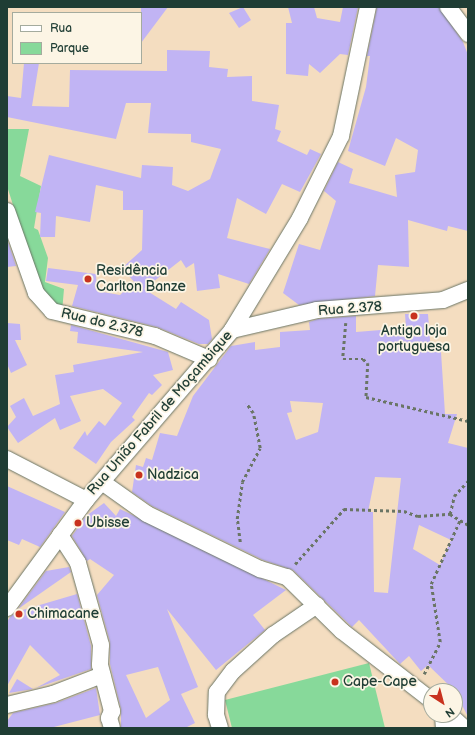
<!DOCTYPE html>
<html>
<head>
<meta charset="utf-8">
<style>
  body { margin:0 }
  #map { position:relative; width:475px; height:735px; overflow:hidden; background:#f4ddc0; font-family:"Balsamiq Sans",sans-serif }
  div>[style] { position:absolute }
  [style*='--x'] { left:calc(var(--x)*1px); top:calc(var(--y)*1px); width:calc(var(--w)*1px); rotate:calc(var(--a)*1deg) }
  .green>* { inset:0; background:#87d99a }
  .building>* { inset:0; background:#c1b4f4 }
  .path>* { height:2.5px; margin-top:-1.25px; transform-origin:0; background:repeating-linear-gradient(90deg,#6a7565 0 3px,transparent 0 6px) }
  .roads { filter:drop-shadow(0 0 1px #6a7565) drop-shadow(0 0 1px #6a7565) }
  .street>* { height:16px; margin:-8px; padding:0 8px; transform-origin:8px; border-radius:8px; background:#fff }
  .dots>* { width:11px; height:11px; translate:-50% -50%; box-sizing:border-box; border:2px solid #fcf5e5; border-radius:50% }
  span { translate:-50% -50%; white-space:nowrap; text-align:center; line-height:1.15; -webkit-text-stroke:3.5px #fcf5e5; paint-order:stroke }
  .poi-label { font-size:14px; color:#1f3d34 }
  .left { translate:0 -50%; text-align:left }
  .street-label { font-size:14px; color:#1f3d34 }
  .frame { position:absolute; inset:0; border:8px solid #1f3d34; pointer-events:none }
  .legend { position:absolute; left:12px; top:12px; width:130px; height:52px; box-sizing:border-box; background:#fcf5e5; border:1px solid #a4ab9e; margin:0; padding:5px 7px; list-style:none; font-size:12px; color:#1f3d34 }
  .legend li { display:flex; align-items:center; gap:8px; height:20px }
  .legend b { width:20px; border:1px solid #a4ab9e }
  .north { position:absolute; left:423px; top:683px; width:40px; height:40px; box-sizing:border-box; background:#fcf5e5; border:1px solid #a4ab9e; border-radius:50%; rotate:144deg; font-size:11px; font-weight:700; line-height:16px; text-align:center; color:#1f3d34 }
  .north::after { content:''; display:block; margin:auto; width:14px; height:18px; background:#c8321e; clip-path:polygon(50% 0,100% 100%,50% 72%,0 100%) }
</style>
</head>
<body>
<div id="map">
  <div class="green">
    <i style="clip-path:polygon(7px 129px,29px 129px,20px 176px,41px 186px,34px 228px,38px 230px,48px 258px,45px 282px,64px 289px,62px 312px,44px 303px,7px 186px)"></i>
    <i style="clip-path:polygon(369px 663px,385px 728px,232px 728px,225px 700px)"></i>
  </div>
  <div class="building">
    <i style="clip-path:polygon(141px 7px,168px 7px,141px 43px)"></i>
    <i style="clip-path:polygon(243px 7px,251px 20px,239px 28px,229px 13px)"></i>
    <i style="clip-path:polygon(288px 7px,314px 7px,317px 18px,340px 22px,343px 7px,358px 7px,348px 55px,340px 54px,320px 73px,309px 64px,308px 76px,286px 74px,286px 23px,292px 23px)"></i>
    <i style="clip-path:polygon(377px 7px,439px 7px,463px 42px,468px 55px,468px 231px,448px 226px,447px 231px,408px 220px,409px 267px,378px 265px,375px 296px,299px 305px,283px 293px,299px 244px,320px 250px,336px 201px,324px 191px,338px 162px,353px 169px,349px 183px,397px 197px,395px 175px,415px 172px,418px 150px,396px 138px,385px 166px,348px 151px,366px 87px,370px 56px,367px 56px)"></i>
    <i style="clip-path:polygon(167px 50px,210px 51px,209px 67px,228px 69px,227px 77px,252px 76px,252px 101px,279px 105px,275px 129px,281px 131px,277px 141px,307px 155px,310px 149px,321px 154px,300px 192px,282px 184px,266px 214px,237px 198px,227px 238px,270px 249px,249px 284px,218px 274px,220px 288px,197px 291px,194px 263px,186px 268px,181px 260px,144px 289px,176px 309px,181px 302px,209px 320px,212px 339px,208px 344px,199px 344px,157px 327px,72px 306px,78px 285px,46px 281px,48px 268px,96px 274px,97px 291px,120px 295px,133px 282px,136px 284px,122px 268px,142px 250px,143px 210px,123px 210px,123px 191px,96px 185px,90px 222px,56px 216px,55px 237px,40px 237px,41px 213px,35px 212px,49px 155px,141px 178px,142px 165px,173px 167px,172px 185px,188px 191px,210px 179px,221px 149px,191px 142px,191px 134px,148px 133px,151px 103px,126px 103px,116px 139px,7px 117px,7px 96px,21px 98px,24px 63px,39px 63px,32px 106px,69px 107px,70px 70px,167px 71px)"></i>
    <i style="clip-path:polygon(7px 239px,16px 266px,7px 267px)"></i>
    <i style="clip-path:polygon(evenodd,405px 314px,428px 314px,431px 352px,441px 352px,445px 414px,457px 414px,448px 443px,468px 448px,468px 717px,455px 691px,428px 665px,421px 671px,409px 656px,400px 664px,359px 620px,352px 627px,293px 570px,263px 560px,152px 506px,132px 492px,136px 465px,143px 467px,146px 458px,152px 460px,160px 433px,177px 436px,193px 396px,231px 346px,255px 342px,255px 350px,280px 347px,280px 332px,310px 330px,309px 322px,318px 319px,356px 316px,356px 332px,406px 328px,405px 314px,290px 401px,323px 403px,318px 432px,296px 440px,287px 413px,292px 412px,290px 401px,405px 314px,375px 477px,401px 478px,388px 593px,374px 592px,373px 512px,368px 512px,375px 477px,405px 314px,419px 525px,451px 540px,440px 565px,413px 549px,419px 525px)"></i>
    <i style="clip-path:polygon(7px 323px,20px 324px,21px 340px,15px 340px,27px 365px,11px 373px,7px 364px)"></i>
    <i style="clip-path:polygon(71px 325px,168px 352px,173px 370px,153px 375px,162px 385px,152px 395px,149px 393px,132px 417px,135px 420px,111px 442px,96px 464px,73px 448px,85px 431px,87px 436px,99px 421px,105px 426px,122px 403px,103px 389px,70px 396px,81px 421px,60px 430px,55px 418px,18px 443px,7px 427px,16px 417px,10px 406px,24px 398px,33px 416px,60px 404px,55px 375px,74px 372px,73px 365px,143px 352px,77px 343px,78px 332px,70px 331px)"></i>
    <i style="clip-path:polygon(7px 486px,65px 512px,40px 547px,22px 539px,19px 545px,7px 540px)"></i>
    <i style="clip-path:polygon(evenodd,104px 503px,116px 516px,120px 509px,286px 590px,253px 615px,265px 630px,216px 670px,167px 609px,198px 687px,181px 694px,195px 723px,185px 728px,121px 728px,121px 709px,110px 664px,110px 642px,97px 595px,114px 575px,90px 559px,87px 561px,72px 536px,86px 516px,104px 503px,158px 667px,170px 700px,146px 718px,126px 675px,158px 667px)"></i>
    <i style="clip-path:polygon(69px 567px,71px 572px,18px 609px,46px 571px)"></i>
    <i style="clip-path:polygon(77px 594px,91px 646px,91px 669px,36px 688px,60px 675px,30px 645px,7px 686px,7px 622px,10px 617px,16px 612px)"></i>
    <i style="clip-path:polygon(17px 679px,33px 689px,9px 693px)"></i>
    <i style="clip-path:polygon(96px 688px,100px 715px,50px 728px,7px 728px,7px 721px,13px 713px,56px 703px)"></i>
  </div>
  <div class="path">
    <i style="--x:346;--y:323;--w:36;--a:95"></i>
    <i style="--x:343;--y:359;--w:20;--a:0"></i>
    <i style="--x:363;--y:359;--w:6;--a:39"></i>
    <i style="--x:368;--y:363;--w:34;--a:93"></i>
    <i style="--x:366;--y:397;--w:105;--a:13.2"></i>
    <i style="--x:450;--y:514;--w:21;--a:31"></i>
    <i style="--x:240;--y:542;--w:23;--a:-97"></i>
    <i style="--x:237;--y:519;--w:37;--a:-82"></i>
    <i style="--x:242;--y:482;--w:38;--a:-62"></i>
    <i style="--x:260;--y:448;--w:36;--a:-101"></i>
    <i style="--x:253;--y:413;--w:12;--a:-125"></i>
    <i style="--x:295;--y:564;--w:74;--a:-48.3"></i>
    <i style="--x:344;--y:509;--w:60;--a:1.9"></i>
    <i style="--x:404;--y:511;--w:15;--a:20"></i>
    <i style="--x:418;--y:516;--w:32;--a:-4"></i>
    <i style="--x:450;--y:514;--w:18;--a:-77"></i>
    <i style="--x:454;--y:496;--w:21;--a:-47"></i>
    <i style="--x:424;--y:674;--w:36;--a:-63"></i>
    <i style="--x:440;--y:642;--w:59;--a:-98.8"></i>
    <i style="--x:431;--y:584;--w:70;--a:-65.6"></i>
  </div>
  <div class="roads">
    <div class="street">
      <i style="--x:448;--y:7;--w:34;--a:53"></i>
      <i style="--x:7;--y:211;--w:87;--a:70.5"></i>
      <i style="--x:36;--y:293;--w:24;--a:48"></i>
      <i style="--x:52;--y:311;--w:106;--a:13.6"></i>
      <i style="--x:155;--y:336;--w:59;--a:23.1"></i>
      <i style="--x:232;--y:330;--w:87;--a:-13.2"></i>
      <i style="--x:317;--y:310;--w:126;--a:-4.5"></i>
      <i style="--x:443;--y:300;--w:27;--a:-22"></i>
      <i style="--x:7;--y:459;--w:89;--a:27.4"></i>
      <i style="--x:102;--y:482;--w:55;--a:35.4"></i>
      <i style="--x:147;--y:514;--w:126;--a:26"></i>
      <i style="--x:260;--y:569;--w:28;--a:17"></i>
      <i style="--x:287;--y:577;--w:77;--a:44.5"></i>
      <i style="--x:342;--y:631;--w:113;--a:37.8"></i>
      <i style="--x:60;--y:535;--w:33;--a:57"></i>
      <i style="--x:78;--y:563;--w:85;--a:74.3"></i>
      <i style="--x:101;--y:645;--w:20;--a:93"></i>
      <i style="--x:100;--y:665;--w:48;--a:75.4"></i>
      <i style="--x:112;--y:711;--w:8;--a:113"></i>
      <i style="--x:109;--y:718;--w:10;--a:73"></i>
      <i style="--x:7;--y:608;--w:134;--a:-53.8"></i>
      <i style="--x:86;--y:500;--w:224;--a:-49.3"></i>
      <i style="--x:232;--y:330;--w:131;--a:-58.7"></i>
      <i style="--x:300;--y:218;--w:92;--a:-63.4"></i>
      <i style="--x:341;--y:136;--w:132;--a:-78.2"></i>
      <i style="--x:7;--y:705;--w:47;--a:-13.4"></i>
      <i style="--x:53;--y:694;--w:53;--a:-21.2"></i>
      <i style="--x:443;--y:715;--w:13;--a:86"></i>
      <i style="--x:450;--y:715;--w:19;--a:43"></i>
      <i style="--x:220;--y:728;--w:14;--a:-107"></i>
      <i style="--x:216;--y:715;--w:23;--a:-88"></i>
      <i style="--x:217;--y:692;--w:26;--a:-53"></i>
      <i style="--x:233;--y:671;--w:54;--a:-42"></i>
      <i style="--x:273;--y:635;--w:53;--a:-34.3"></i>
    </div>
  </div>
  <div class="dots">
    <i style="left:88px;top:279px;background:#c8321e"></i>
    <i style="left:414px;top:316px;background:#c8321e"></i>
    <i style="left:139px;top:475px;background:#c8321e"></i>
    <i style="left:78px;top:523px;background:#c8321e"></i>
    <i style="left:19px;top:614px;background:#c8321e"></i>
    <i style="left:335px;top:682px;background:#c8321e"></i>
  </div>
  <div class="poi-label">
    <span class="left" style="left:96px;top:279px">Residência<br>Carlton Banze</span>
    <span style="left:414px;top:339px">Antiga loja<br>portuguesa</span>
    <span class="left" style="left:147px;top:475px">Nadzica</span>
    <span class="left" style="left:86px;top:523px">Ubisse</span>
    <span class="left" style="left:27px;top:614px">Chimacane</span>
    <span class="left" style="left:343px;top:682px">Cape-Cape</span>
  </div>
  <div class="street-label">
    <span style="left:350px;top:309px;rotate:-4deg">Rua 2.378</span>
    <span style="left:102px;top:323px;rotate:14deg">Rua do 2.378</span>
    <span style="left:160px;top:413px;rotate:-49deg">Rua União Fabril de Moçambique</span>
  </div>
  <div class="frame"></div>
  <ul class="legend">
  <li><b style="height:5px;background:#fff"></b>Rua</li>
  <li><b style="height:11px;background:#87d99a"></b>Parque</li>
  </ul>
  <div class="north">N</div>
</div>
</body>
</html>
